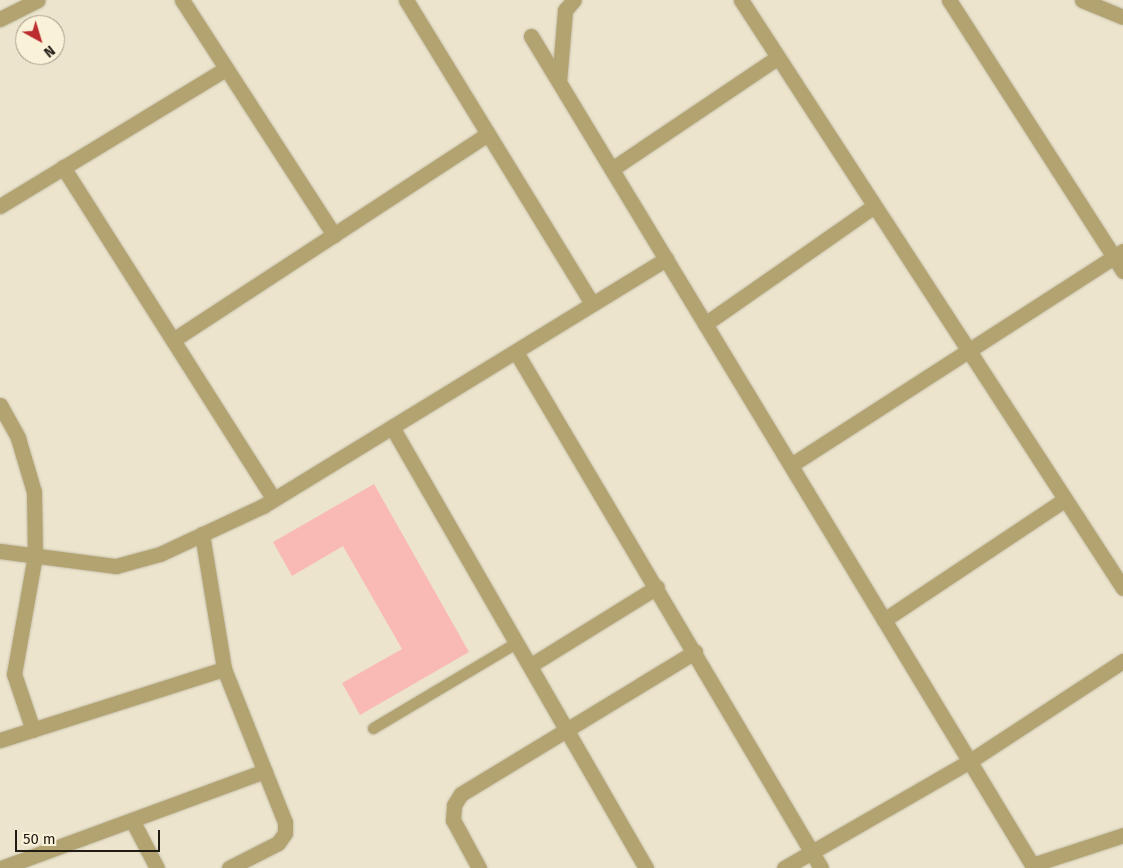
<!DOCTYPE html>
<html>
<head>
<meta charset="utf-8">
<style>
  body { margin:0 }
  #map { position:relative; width:1123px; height:868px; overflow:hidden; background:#ece4cc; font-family:"Fira Sans",sans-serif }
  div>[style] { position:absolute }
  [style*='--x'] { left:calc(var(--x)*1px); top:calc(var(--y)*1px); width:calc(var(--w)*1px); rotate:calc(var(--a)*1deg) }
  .building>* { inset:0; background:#fabab4 }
  .roads { filter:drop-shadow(0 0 1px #c7c0ab) drop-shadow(0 0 1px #c7c0ab) }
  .lane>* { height:11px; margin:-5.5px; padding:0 5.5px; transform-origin:5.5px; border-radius:5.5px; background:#b2a371 }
  .street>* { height:15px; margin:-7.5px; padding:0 7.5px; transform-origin:7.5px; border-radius:7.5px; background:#b2a371 }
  span { translate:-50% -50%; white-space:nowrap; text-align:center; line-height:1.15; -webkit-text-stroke:4px #faf1d9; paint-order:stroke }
  .north { position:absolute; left:15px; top:15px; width:50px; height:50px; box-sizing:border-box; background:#faf1d9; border:1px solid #a39c8a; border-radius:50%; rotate:141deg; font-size:14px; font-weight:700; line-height:20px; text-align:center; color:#201c14 }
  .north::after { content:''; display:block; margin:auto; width:18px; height:22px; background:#bc2d2f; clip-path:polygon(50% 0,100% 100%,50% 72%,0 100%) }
  .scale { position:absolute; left:15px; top:830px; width:145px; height:22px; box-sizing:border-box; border:2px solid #201c14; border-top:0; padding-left:6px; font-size:15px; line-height:18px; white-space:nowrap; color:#201c14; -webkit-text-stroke:4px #faf1d9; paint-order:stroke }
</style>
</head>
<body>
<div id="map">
  <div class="building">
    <i style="clip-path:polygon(374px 484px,469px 652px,360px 715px,342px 683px,402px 649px,343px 546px,292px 576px,273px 542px)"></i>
  </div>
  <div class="roads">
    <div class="lane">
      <i style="--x:373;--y:728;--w:168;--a:-30.8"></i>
    </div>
    <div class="street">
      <i style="--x:182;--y:0;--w:280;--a:57.1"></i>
      <i style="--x:406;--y:0;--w:356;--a:58.5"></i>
      <i style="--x:741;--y:0;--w:701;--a:56.99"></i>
      <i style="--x:949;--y:0;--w:322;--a:57.3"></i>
      <i style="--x:1082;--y:0;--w:44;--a:22.5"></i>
      <i style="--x:0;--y:19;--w:42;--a:-26.6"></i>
      <i style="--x:531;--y:36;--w:972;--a:58.84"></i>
      <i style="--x:559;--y:82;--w:72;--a:-85.2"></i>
      <i style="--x:565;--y:10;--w:13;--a:-48"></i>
      <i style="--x:63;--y:167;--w:393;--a:57.6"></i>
      <i style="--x:612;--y:169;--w:200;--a:-34"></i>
      <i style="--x:0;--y:206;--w:263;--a:-31.3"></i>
      <i style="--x:705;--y:324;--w:205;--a:-34.9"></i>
      <i style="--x:173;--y:340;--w:376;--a:-33.2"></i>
      <i style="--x:516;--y:352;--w:599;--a:59.41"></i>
      <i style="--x:0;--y:405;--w:38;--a:61"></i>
      <i style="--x:18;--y:438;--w:56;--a:73.5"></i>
      <i style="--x:34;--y:492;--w:63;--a:89.1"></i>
      <i style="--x:35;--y:555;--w:121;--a:100"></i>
      <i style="--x:14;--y:674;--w:59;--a:71.3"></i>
      <i style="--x:392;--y:427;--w:509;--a:60.06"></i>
      <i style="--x:791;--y:465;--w:395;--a:-32.8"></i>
      <i style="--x:202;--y:534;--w:137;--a:80.7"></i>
      <i style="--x:224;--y:669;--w:165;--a:68.3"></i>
      <i style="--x:285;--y:822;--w:11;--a:90"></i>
      <i style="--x:285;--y:833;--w:12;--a:125"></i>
      <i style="--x:278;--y:843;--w:55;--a:153"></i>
      <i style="--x:0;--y:551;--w:117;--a:7.4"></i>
      <i style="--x:116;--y:566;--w:46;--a:-15.3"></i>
      <i style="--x:160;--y:554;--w:114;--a:-25"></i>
      <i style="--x:263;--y:506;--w:473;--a:-31.5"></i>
      <i style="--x:884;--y:620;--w:216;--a:-33.7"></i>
      <i style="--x:531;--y:665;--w:148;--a:-31.8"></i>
      <i style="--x:0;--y:740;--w:235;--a:-17.6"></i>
      <i style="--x:132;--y:820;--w:54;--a:62.5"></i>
      <i style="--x:1032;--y:865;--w:96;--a:-18.2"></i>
      <i style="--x:1;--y:868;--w:281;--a:-20.2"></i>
      <i style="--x:479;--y:868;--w:55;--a:-118.4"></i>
      <i style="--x:453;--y:820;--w:15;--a:-86"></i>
      <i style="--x:454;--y:805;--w:13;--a:-58"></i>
      <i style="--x:461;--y:794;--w:274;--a:-31.3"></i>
      <i style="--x:784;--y:868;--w:215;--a:-29.9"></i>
      <i style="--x:970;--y:761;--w:183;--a:-33.2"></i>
    </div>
  </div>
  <div class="north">N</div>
  <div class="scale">50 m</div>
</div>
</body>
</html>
